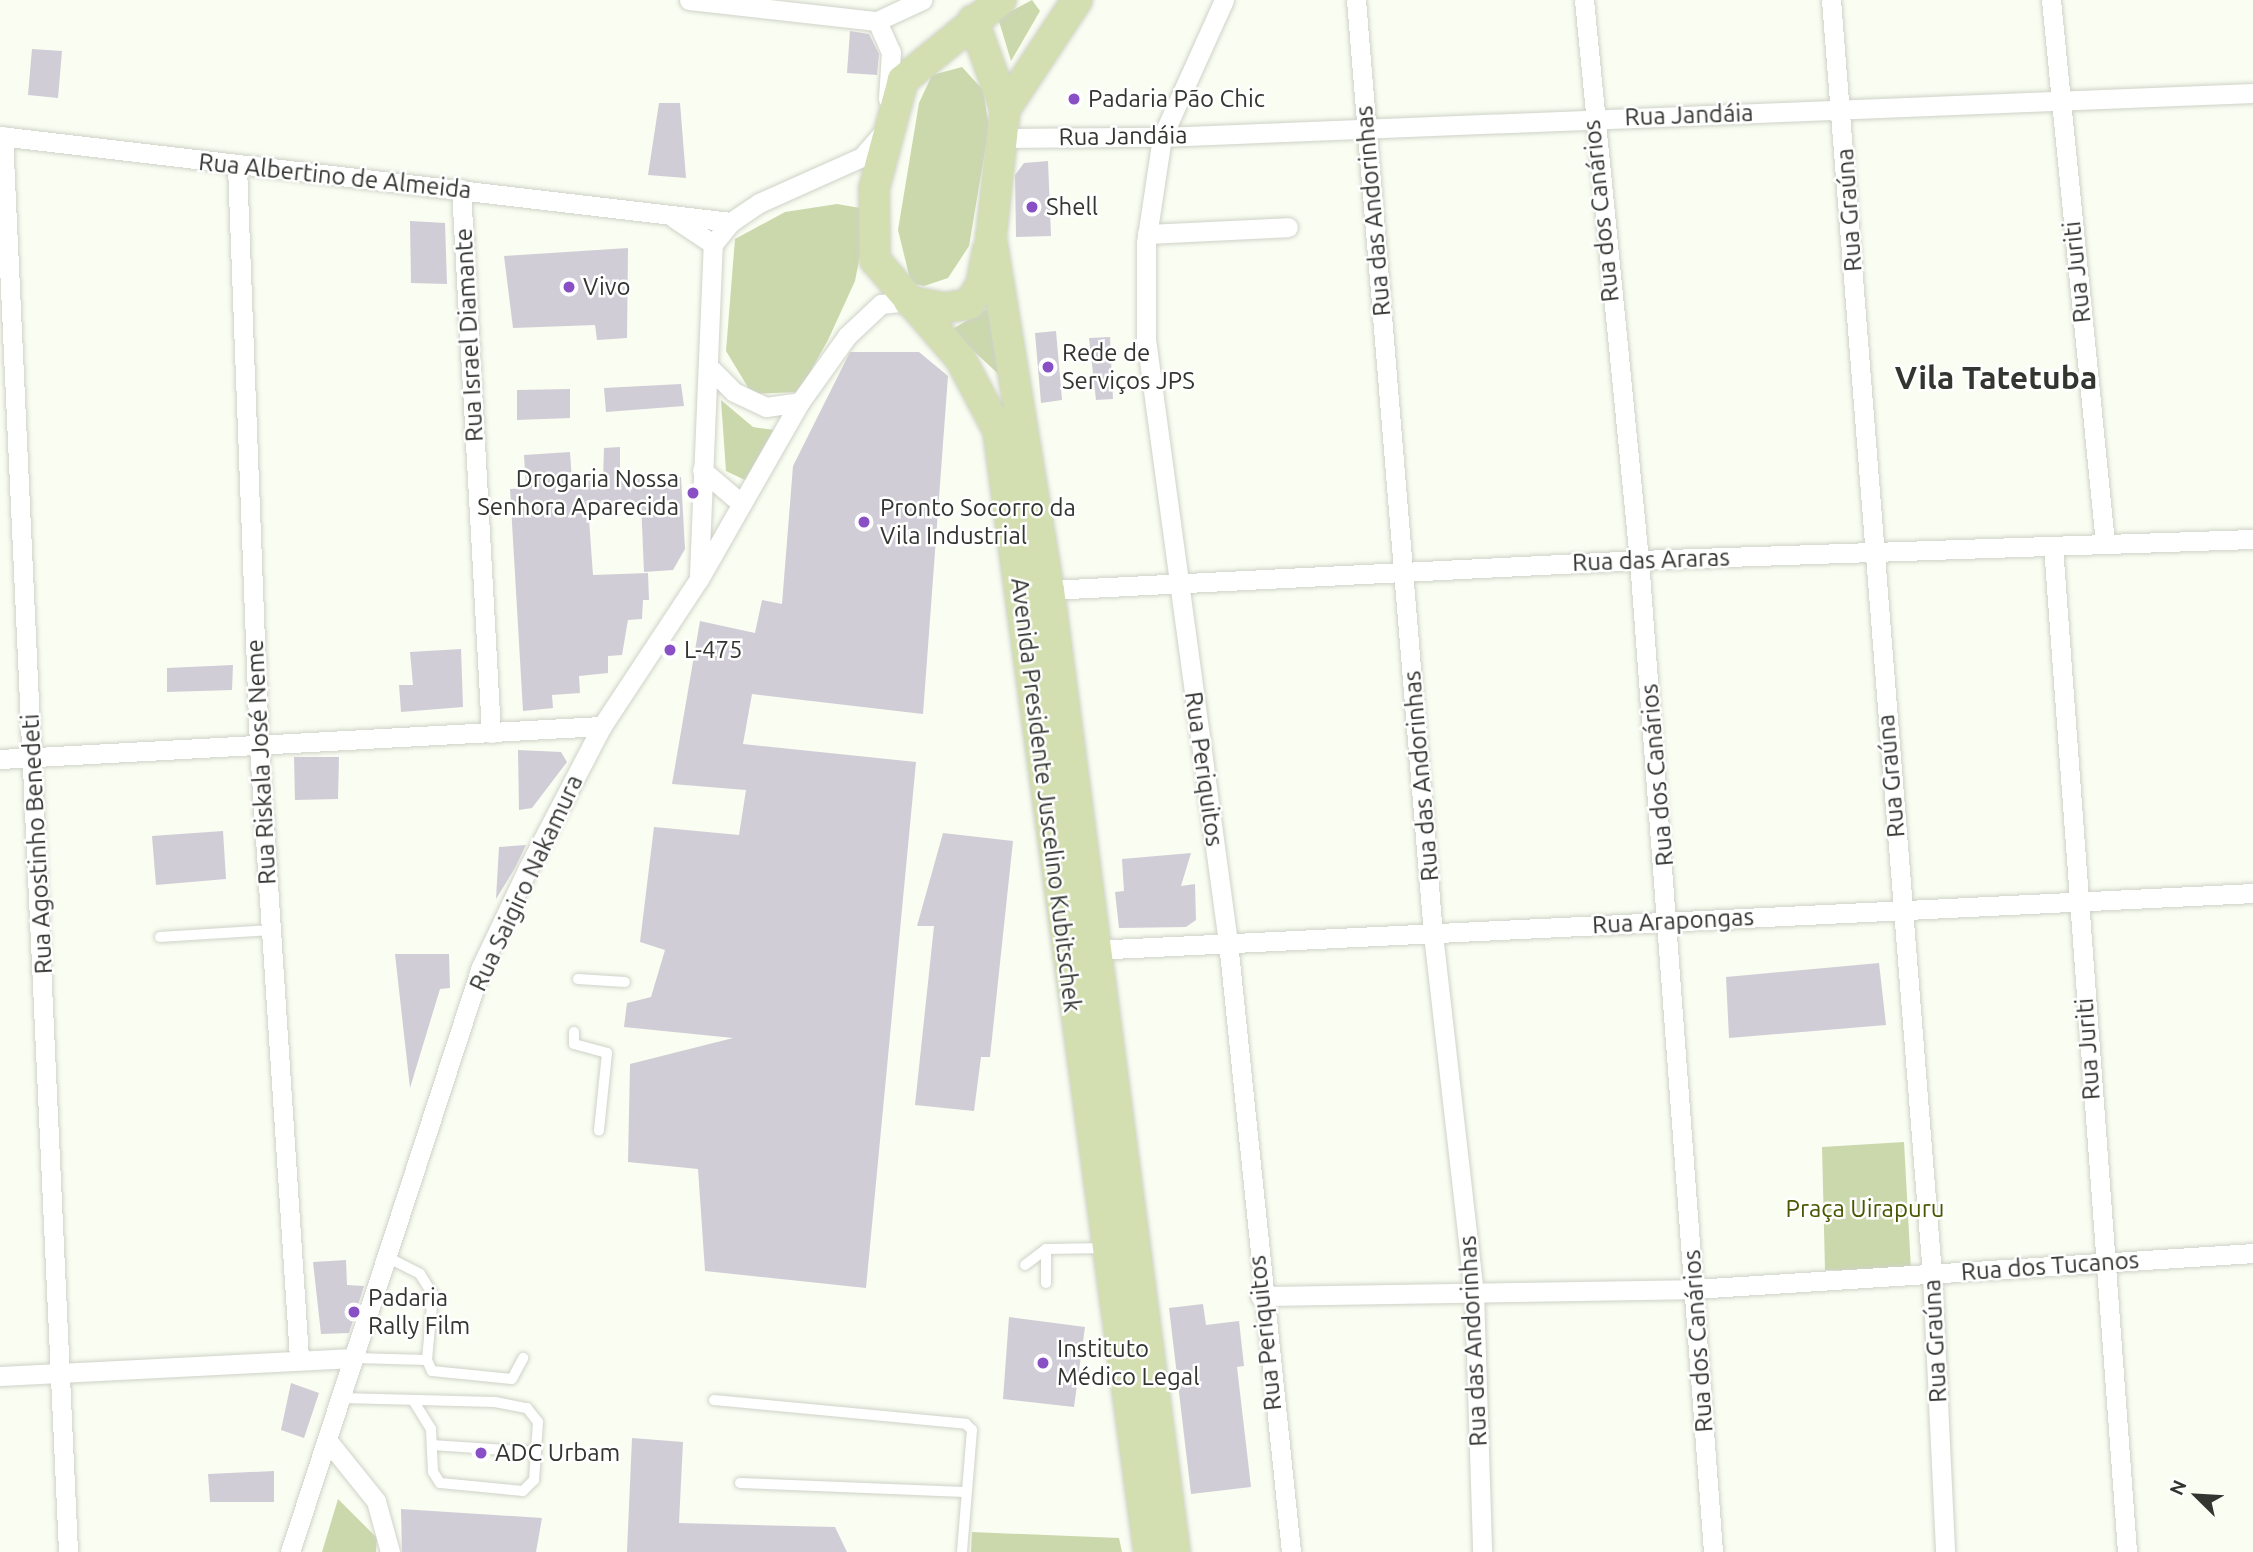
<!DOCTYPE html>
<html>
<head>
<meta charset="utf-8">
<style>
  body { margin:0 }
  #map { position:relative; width:2253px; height:1552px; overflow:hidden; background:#fafdf2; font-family:Ubuntu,sans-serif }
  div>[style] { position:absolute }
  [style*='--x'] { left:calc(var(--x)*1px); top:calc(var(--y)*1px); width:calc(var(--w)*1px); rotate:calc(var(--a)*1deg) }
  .green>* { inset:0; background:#cbd8ac }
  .building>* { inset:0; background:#d1cdd7 }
  .roads { filter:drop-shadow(0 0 2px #ced2c7) drop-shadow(0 0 2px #ced2c7) }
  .service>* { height:10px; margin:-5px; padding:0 5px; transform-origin:5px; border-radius:5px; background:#fff }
  .minor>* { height:19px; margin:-9.5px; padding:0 9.5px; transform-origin:9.5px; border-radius:9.5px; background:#fff }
  .primary>* { height:30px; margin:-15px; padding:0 15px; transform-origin:15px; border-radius:15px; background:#d3dfb0 }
  .dots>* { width:19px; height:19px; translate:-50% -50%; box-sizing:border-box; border:4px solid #fff; border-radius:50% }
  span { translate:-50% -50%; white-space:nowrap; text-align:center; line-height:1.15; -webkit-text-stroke:5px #fff; paint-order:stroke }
  .poi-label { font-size:24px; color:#333531 }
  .left { translate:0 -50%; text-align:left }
  .right { translate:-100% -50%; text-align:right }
  .street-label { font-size:24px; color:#333531 }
  .park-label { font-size:24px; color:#485700 }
  .district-label { font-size:32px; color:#333531; font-weight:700 }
  .north { position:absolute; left:2162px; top:1461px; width:70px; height:70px; -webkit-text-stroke:5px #fff; paint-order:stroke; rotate:294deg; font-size:19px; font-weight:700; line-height:28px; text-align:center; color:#333531 }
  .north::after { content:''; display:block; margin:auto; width:24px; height:32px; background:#333531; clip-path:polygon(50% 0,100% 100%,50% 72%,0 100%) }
</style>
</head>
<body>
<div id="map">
  <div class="green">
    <i style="clip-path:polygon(1032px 0,1040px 11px,1011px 61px,998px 18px)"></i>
    <i style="clip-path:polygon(962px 67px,983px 90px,989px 127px,969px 246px,948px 278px,924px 286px,911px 283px,898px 230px,919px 103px,932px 75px)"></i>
    <i style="clip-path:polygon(837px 204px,860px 208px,864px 235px,855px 281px,828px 340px,799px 392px,752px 394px,726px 351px,735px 239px,785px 212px)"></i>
    <i style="clip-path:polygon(993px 305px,1007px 382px,951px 330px)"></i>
    <i style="clip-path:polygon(721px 400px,753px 427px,780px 431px,751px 483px,726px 471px)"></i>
    <i style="clip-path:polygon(1904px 1142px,1911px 1270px,1825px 1270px,1822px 1147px)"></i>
    <i style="clip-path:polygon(338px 1499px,377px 1538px,376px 1552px,322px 1552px)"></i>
    <i style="clip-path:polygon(972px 1532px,1119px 1538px,1122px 1552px,971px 1552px)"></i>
  </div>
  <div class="building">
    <i style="clip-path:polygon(850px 31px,869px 34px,879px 54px,877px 75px,847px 73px)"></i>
    <i style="clip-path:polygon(32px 49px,62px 51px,58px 98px,28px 95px)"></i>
    <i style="clip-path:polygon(659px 103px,680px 103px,686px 178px,648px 175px)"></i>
    <i style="clip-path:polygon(1048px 161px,1051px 236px,1016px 237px,1015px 175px,1024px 163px)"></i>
    <i style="clip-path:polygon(410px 221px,445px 223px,447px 284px,411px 283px)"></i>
    <i style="clip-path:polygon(628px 248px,627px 338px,597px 340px,595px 325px,513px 328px,504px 256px)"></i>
    <i style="clip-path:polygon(1056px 331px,1062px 400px,1041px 403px,1035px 333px)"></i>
    <i style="clip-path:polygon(1110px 337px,1113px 399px,1096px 400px,1089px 338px)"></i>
    <i style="clip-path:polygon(850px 352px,919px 352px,948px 376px,923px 714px,752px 694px,743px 744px,916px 762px,866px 1288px,705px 1271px,698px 1169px,628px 1162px,630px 1064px,733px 1038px,624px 1027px,627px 1003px,651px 997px,665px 950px,640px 942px,654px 827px,739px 835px,746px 790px,672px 784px,700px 621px,755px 633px,762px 600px,782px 604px,793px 466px)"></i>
    <i style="clip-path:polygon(681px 384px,684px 406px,606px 412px,604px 388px)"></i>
    <i style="clip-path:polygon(570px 389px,570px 418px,517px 420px,517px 390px)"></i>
    <i style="clip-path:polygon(620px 447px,620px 479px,681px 477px,685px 549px,673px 570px,644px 572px,641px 502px,588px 505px,593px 575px,648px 573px,649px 600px,643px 600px,642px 619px,628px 620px,622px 655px,608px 656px,608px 673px,579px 676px,580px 693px,552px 695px,553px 708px,523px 711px,510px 489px,526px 488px,524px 455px,570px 452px,572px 481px,603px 480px,604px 448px)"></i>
    <i style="clip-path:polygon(461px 649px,463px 707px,401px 712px,399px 685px,413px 685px,410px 652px)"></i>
    <i style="clip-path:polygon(233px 665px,232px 690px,167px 692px,167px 668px)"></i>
    <i style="clip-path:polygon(518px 750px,561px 752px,567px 762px,532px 808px,519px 810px)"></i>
    <i style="clip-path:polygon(294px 757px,339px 757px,338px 799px,295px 800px)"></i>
    <i style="clip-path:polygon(223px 831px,226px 879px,156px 885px,152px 836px)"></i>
    <i style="clip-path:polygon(943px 833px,1013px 841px,990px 1057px,981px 1057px,974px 1111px,915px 1105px,934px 926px,917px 926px)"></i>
    <i style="clip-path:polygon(526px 845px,515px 868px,496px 899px,499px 847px)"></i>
    <i style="clip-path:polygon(1191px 853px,1181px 886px,1195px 884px,1196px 920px,1186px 927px,1119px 928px,1115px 892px,1124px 891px,1122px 859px)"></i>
    <i style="clip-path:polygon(395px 954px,449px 954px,450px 988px,440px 989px,410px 1088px)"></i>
    <i style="clip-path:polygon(1879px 963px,1886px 1025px,1729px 1038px,1726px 977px)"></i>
    <i style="clip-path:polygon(346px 1260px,347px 1285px,364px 1286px,349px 1333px,321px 1334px,313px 1262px)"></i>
    <i style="clip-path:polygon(1203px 1304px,1206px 1325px,1239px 1321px,1244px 1366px,1237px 1367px,1251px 1487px,1191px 1494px,1169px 1308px)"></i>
    <i style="clip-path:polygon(1009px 1317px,1085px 1327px,1074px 1407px,1003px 1399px)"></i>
    <i style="clip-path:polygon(291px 1383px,319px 1393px,304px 1438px,281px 1430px)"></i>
    <i style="clip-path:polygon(632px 1438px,683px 1442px,679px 1523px,835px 1527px,847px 1552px,627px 1552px)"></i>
    <i style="clip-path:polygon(274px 1471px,274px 1502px,210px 1502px,208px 1474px)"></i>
    <i style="clip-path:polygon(401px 1509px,542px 1518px,536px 1552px,402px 1552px)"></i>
  </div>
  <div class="roads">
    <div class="service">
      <i style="--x:160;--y:937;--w:111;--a:-3.6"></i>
      <i style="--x:578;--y:979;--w:47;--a:3.7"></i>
      <i style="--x:574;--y:1032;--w:12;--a:90"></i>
      <i style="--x:574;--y:1044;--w:34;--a:15"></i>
      <i style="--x:607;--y:1053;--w:78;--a:95.9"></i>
      <i style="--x:387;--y:1257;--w:37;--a:27"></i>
      <i style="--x:420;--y:1274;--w:25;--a:58"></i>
      <i style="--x:433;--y:1295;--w:65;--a:95.3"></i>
      <i style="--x:427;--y:1360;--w:12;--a:66"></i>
      <i style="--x:432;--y:1371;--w:80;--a:5.7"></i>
      <i style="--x:512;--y:1379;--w:24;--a:-62"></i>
      <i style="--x:1025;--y:1265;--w:26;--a:-37"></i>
      <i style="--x:1046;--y:1249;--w:59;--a:-1"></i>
      <i style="--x:1046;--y:1283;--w:34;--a:-90"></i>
      <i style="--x:354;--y:1358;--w:73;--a:1.6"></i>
      <i style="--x:341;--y:1398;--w:154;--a:1.5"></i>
      <i style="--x:495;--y:1402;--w:33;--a:11"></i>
      <i style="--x:527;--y:1408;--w:18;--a:52"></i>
      <i style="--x:538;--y:1422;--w:58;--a:93.9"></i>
      <i style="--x:534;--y:1480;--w:16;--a:135"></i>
      <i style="--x:523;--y:1491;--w:83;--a:-174.5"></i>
      <i style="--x:440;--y:1483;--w:13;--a:-122"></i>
      <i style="--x:433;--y:1472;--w:43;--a:-92.7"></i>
      <i style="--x:431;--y:1429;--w:34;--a:-122"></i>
      <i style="--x:714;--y:1400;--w:253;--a:5.4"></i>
      <i style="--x:966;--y:1424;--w:8;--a:45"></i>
      <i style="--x:972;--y:1430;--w:122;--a:94.7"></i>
      <i style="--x:432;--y:1445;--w:104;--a:3.9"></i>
      <i style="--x:740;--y:1483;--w:226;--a:2.3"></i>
    </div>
    <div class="minor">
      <i style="--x:689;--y:0;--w:189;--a:6.4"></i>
      <i style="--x:877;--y:21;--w:50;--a:-25"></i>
      <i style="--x:1224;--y:0;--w:150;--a:114.3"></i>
      <i style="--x:1162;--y:137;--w:107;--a:98.6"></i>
      <i style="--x:1146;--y:243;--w:96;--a:90"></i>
      <i style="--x:1146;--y:339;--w:609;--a:82.26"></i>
      <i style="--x:1228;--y:942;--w:613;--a:84.1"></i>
      <i style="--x:1356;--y:0;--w:937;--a:85.29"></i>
      <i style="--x:1433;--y:934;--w:360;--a:83.5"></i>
      <i style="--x:1474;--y:1292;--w:260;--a:88.2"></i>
      <i style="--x:1584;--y:0;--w:563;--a:84.39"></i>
      <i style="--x:1639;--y:560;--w:995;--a:85.73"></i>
      <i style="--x:1831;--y:0;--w:1278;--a:85.47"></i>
      <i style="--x:1932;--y:1274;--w:278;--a:87.3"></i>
      <i style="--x:2051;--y:0;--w:546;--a:84.32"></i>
      <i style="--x:877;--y:21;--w:34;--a:66"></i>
      <i style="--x:891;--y:52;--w:47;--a:93.7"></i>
      <i style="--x:0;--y:136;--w:736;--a:6.71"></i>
      <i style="--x:3;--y:136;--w:1417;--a:87.37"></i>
      <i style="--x:999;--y:138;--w:163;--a:-0.4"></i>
      <i style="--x:1162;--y:137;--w:1092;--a:-2.31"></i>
      <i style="--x:237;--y:166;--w:581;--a:87.83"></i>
      <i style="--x:259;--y:747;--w:612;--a:86.25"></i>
      <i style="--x:461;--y:189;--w:545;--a:86.84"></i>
      <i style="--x:674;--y:218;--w:47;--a:33.7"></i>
      <i style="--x:1147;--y:234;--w:141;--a:-2.8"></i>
      <i style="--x:712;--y:370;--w:31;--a:45"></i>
      <i style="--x:734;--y:392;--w:35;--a:25"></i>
      <i style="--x:766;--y:407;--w:34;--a:-8"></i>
      <i style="--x:702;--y:470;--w:52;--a:40.4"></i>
      <i style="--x:2053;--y:546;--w:1009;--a:85.79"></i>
      <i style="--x:699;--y:574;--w:330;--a:-87.6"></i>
      <i style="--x:713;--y:244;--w:28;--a:-51"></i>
      <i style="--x:731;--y:222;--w:34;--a:-34"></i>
      <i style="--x:759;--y:203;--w:113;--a:-24.1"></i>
      <i style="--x:862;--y:157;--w:37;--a:-49"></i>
      <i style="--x:1049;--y:590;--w:591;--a:-2.91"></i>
      <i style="--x:1639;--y:560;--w:614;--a:-1.96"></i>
      <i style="--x:0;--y:759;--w:603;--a:-3.14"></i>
      <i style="--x:1092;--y:950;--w:1162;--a:-2.81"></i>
      <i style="--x:1260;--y:1296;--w:434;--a:-0.9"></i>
      <i style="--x:1694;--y:1289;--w:560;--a:-3.68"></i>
      <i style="--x:0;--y:1376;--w:354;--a:-2.9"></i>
      <i style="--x:327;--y:1440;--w:78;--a:51.2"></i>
      <i style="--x:376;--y:1501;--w:53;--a:74.6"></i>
      <i style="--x:290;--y:1552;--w:615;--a:-71.92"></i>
      <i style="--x:481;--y:967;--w:107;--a:-64.6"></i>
      <i style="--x:527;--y:870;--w:162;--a:-62.5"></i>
      <i style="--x:602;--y:726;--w:176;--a:-56.6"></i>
      <i style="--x:699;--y:579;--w:204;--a:-60.3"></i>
      <i style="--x:800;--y:402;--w:81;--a:-54.5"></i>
      <i style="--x:847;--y:336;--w:47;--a:-43.3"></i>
      <i style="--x:881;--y:304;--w:28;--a:-6"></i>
    </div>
    <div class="primary">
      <i style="--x:1001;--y:0;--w:127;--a:140.8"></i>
      <i style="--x:903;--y:80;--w:113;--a:104.9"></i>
      <i style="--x:874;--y:189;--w:71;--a:89.2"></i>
      <i style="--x:875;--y:260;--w:130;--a:49.1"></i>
      <i style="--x:960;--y:358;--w:81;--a:62.2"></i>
      <i style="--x:998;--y:430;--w:1132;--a:82.34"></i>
      <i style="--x:1077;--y:0;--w:131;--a:123.4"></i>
      <i style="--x:1005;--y:109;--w:129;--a:96.2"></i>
      <i style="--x:991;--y:237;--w:358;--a:80.7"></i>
      <i style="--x:1049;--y:590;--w:970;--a:82.54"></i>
      <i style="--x:973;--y:20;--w:95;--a:70.2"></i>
      <i style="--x:909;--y:301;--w:36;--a:11"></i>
      <i style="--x:944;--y:308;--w:25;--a:-9"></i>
      <i style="--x:969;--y:304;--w:22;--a:-58"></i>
      <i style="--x:981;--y:285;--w:36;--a:-79"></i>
    </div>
  </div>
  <div class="dots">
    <i style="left:1074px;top:99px;background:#894fc5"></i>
    <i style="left:1032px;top:207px;background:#894fc5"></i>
    <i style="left:569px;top:287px;background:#894fc5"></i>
    <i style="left:1048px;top:367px;background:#894fc5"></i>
    <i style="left:693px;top:493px;background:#894fc5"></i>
    <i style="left:864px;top:522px;background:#894fc5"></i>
    <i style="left:670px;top:650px;background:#894fc5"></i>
    <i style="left:354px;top:1312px;background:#894fc5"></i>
    <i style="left:1043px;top:1363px;background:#894fc5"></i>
    <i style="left:481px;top:1453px;background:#894fc5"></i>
  </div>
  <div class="poi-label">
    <span class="left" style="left:1088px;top:99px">Padaria Pão Chic</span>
    <span class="left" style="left:1046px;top:207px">Shell</span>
    <span class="left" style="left:583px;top:287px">Vivo</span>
    <span class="left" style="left:1062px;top:367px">Rede de<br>Serviços JPS</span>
    <span class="right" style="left:679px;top:493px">Drogaria Nossa<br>Senhora Aparecida</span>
    <span class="left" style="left:880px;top:522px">Pronto Socorro da<br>Vila Industrial</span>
    <span class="left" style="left:684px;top:650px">L-475</span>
    <span class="left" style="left:368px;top:1312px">Padaria<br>Rally Film</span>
    <span class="left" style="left:1057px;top:1363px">Instituto<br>Médico Legal</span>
    <span class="left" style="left:495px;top:1453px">ADC Urbam</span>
  </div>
  <div class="street-label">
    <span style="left:1689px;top:115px;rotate:-2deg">Rua Jandáia</span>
    <span style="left:1123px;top:136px;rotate:-1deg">Rua Jandáia</span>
    <span style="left:335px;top:176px;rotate:6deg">Rua Albertino de Almeida</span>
    <span style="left:1849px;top:210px;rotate:-94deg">Rua Graúna</span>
    <span style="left:1373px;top:211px;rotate:-95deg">Rua das Andorinhas</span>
    <span style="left:1601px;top:211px;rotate:-96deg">Rua dos Canários</span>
    <span style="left:2077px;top:272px;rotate:-96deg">Rua Juriti</span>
    <span style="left:469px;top:335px;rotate:-93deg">Rua Israel Diamante</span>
    <span style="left:1651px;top:560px;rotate:-2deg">Rua das Araras</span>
    <span style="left:261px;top:762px;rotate:-93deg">Rua Riskala José Neme</span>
    <span style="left:1204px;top:769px;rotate:82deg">Rua Periquitos</span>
    <span style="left:1657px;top:775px;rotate:-95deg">Rua dos Canários</span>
    <span style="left:1421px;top:776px;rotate:-95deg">Rua das Andorinhas</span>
    <span style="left:1891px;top:776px;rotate:-95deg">Rua Graúna</span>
    <span style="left:1046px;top:795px;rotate:83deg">Avenida Presidente Juscelino Kubitschek</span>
    <span style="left:37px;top:844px;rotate:-93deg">Rua Agostinho Benedeti</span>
    <span style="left:526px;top:883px;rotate:-65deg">Rua Saigiro Nakamura</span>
    <span style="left:1673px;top:921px;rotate:-3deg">Rua Arapongas</span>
    <span style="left:2088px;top:1049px;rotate:-94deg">Rua Juriti</span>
    <span style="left:2050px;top:1266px;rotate:-4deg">Rua dos Tucanos</span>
    <span style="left:1265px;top:1333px;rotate:-96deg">Rua Periquitos</span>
    <span style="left:1473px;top:1341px;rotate:-93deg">Rua das Andorinhas</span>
    <span style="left:1698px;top:1341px;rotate:-94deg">Rua dos Canários</span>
    <span style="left:1935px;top:1341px;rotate:-93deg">Rua Graúna</span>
  </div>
  <div class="park-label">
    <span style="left:1865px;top:1209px">Praça Uirapuru</span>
  </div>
  <div class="district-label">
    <span style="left:1996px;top:377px">Vila Tatetuba</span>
  </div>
  <div class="north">N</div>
</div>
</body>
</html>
